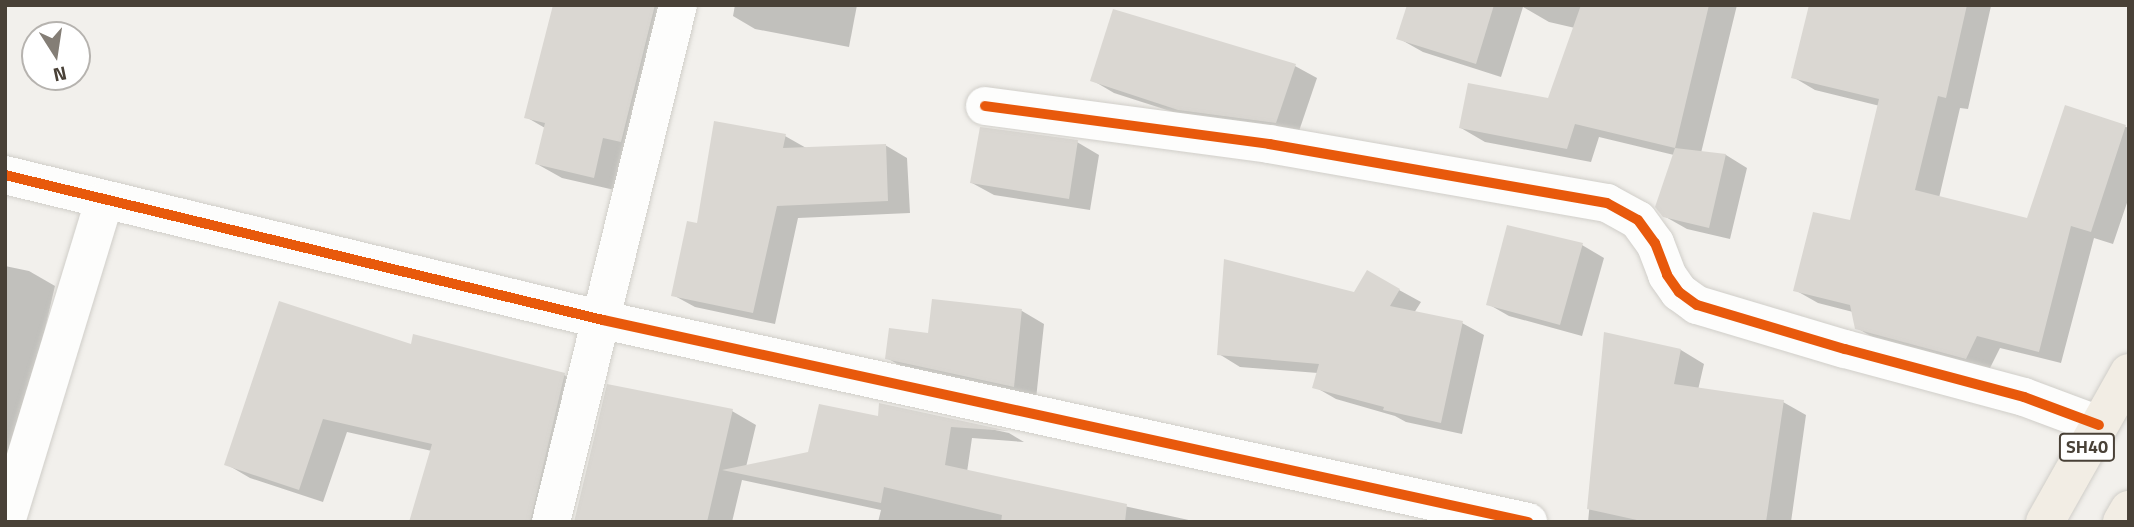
<!DOCTYPE html>
<html>
<head>
<meta charset="utf-8">
<style>
  body { margin:0 }
  #map { position:relative; width:2134px; height:527px; overflow:hidden; background:#f2f0ec; font-family:"Titillium Web",sans-serif }
  div>[style] { position:absolute }
  [style*='--x'] { left:calc(var(--x)*1px); top:calc(var(--y)*1px); width:calc(var(--w)*1px); rotate:calc(var(--a)*1deg) }
  .shadow>* { inset:0; background:#0003 }
  .building>* { inset:0; background:#dad7d2 }
  .roads { filter:drop-shadow(0 0 2px #d0cec9) drop-shadow(0 0 2px #d0cec9) }
  .minor>* { height:38px; margin:-19px; padding:0 19px; transform-origin:19px; border-radius:19px; background:#fdfdfc }
  .primary>* { height:38px; margin:-19px; padding:0 19px; transform-origin:19px; border-radius:19px; background:#f2ede4 }
  .cycleway>* { height:10px; margin:-5px; padding:0 5px; transform-origin:5px; border-radius:5px; background:#e8590c }
  span { translate:-50% -50%; white-space:nowrap; text-align:center; line-height:1.15; -webkit-text-stroke:5px #fff; paint-order:stroke }
  .shield-label span { padding:2px 5px; background:#fff; border:2px solid; border-radius:5px; -webkit-text-stroke-width:0 }
  .shield-label { font-size:18px; color:#494137; font-weight:700 }
  .frame { position:absolute; inset:0; border:7px solid #494137; pointer-events:none }
  .north { position:absolute; left:21px; top:21px; width:70px; height:70px; box-sizing:border-box; background:#fff; border:2px solid #b6b3af; border-radius:50%; rotate:168deg; font-size:19px; font-weight:700; line-height:28px; text-align:center; color:#494137 }
  .north::after { content:''; display:block; margin:auto; width:24px; height:32px; background:#847e76; clip-path:polygon(50% 0,100% 100%,50% 72%,0 100%) }
</style>
</head>
<body>
<div id="map">
  <div class="shadow">
    <i style="clip-path:polygon(555px 5px,684px 5px,619px 191px,562px 178px,537px 164px,545px 128px,526px 117px)"></i>
    <i style="clip-path:polygon(735px 5px,857px 5px,849px 47px,755px 29px,733px 16px)"></i>
    <i style="clip-path:polygon(1408px 5px,1737px 5px,1701px 153px,1726px 155px,1747px 168px,1730px 239px,1687px 229px,1664px 216px,1674px 155px,1599px 137px,1591px 162px,1485px 142px,1461px 128px,1549px 100px,1575px 28px,1549px 22px,1523px 7px,1501px 77px,1423px 52px,1398px 38px)"></i>
    <i style="clip-path:polygon(1811px 5px,1991px 6px,1968px 109px,1960px 108px,1939px 198px,2028px 221px,2067px 107px,2129px 128px,2129px 197px,2113px 244px,2094px 238px,2061px 363px,2000px 348px,1989px 370px,1879px 341px,1857px 328px,1853px 312px,1818px 303px,1795px 290px,1851px 222px,1880px 106px,1815px 90px,1793px 77px)"></i>
    <i style="clip-path:polygon(1295px 66px,1317px 78px,1298px 134px,1201px 121px,1114px 93px,1092px 80px)"></i>
    <i style="clip-path:polygon(785px 136px,808px 149px,885px 145px,907px 158px,910px 213px,798px 218px,775px 324px,695px 307px,673px 295px,698px 225px)"></i>
    <i style="clip-path:polygon(1077px 142px,1099px 155px,1090px 210px,994px 195px,972px 183px)"></i>
    <i style="clip-path:polygon(1582px 245px,1604px 258px,1582px 336px,1509px 316px,1488px 304px)"></i>
    <i style="clip-path:polygon(5px 266px,29px 271px,55px 286px,5px 500px)"></i>
    <i style="clip-path:polygon(1368px 273px,1421px 302px,1414px 313px,1462px 323px,1484px 335px,1462px 434px,1406px 422px,1395px 416px,1336px 399px,1315px 387px,1318px 373px,1240px 367px,1219px 354px,1355px 294px)"></i>
    <i style="clip-path:polygon(933px 301px,1022px 311px,1044px 324px,1036px 399px,909px 371px,887px 358px,930px 334px)"></i>
    <i style="clip-path:polygon(1606px 334px,1681px 350px,1704px 364px,1698px 390px,1783px 402px,1806px 415px,1791px 522px,1588px 522px)"></i>
    <i style="clip-path:polygon(412px 346px,564px 375px,588px 388px,555px 522px,411px 522px,432px 451px,347px 432px,323px 502px,250px 478px,226px 464px)"></i>
    <i style="clip-path:polygon(881px 405px,1009px 433px,1024px 442px,972px 438px,967px 472px,1198px 522px,878px 522px,881px 510px,742px 480px,732px 522px,575px 522px,732px 411px,756px 425px,746px 467px,809px 454px,879px 418px)"></i>
  </div>
  <div class="building">
    <i style="clip-path:polygon(553px 5px,655px 5px,621px 142px,603px 138px,594px 178px,535px 164px,545px 123px,524px 118px)"></i>
    <i style="clip-path:polygon(1407px 5px,1494px 5px,1476px 64px,1396px 39px)"></i>
    <i style="clip-path:polygon(1581px 5px,1709px 5px,1675px 148px,1575px 124px,1567px 149px,1459px 128px,1468px 83px,1548px 98px)"></i>
    <i style="clip-path:polygon(1809px 5px,1967px 5px,1946px 98px,1938px 96px,1915px 190px,2027px 218px,2065px 105px,2126px 125px,2091px 232px,2071px 226px,2039px 352px,1977px 336px,1966px 359px,1855px 329px,1850px 305px,1793px 291px,1813px 212px,1850px 220px,1879px 99px,1791px 78px)"></i>
    <i style="clip-path:polygon(1113px 9px,1296px 64px,1276px 123px,1178px 110px,1090px 81px)"></i>
    <i style="clip-path:polygon(714px 121px,786px 134px,783px 148px,886px 144px,888px 201px,777px 206px,753px 313px,671px 296px,687px 221px,697px 223px)"></i>
    <i style="clip-path:polygon(980px 127px,1078px 140px,1069px 199px,970px 183px)"></i>
    <i style="clip-path:polygon(1675px 148px,1726px 154px,1709px 228px,1663px 217px,1655px 207px)"></i>
    <i style="clip-path:polygon(1507px 225px,1583px 243px,1560px 325px,1486px 305px)"></i>
    <i style="clip-path:polygon(1224px 259px,1354px 292px,1367px 270px,1400px 289px,1390px 306px,1463px 321px,1441px 423px,1383px 410px,1384px 407px,1312px 388px,1319px 364px,1217px 355px)"></i>
    <i style="clip-path:polygon(932px 299px,1022px 309px,1014px 387px,885px 359px,889px 328px,928px 333px)"></i>
    <i style="clip-path:polygon(279px 301px,411px 344px,413px 334px,565px 373px,530px 522px,409px 522px,432px 444px,323px 419px,299px 490px,224px 465px)"></i>
    <i style="clip-path:polygon(1604px 332px,1681px 349px,1674px 384px,1784px 400px,1766px 522px,1646px 522px,1587px 509px)"></i>
    <i style="clip-path:polygon(607px 384px,733px 409px,707px 522px,574px 522px)"></i>
    <i style="clip-path:polygon(879px 403px,1009px 431px,951px 427px,945px 465px,1127px 504px,1125px 522px,1001px 522px,1002px 515px,884px 487px,881px 503px,722px 470px,808px 452px,819px 404px,878px 416px)"></i>
  </div>
  <div class="roads">
    <div class="minor">
      <i style="--x:985;--y:106;--w:287;--a:7.6"></i>
      <i style="--x:1269;--y:144;--w:343;--a:9.9"></i>
      <i style="--x:1607;--y:203;--w:35;--a:29"></i>
      <i style="--x:1638;--y:220;--w:29;--a:54"></i>
      <i style="--x:1655;--y:243;--w:34;--a:69"></i>
      <i style="--x:1667;--y:275;--w:21;--a:55"></i>
      <i style="--x:1679;--y:292;--w:22;--a:36"></i>
      <i style="--x:1697;--y:305;--w:154;--a:16.6"></i>
      <i style="--x:1845;--y:349;--w:185;--a:15"></i>
      <i style="--x:2024;--y:397;--w:80;--a:20.5"></i>
      <i style="--x:5;--y:175;--w:615;--a:13.63"></i>
      <i style="--x:603;--y:320;--w:947;--a:12.32"></i>
      <i style="--x:6;--y:522;--w:336;--a:-73"></i>
      <i style="--x:551;--y:522;--w:532;--a:-76.2"></i>
    </div>
    <div class="primary">
      <i style="--x:2045;--y:522;--w:171;--a:-60.6"></i>
      <i style="--x:2122;--y:522;--w:14;--a:-60"></i>
    </div>
  </div>
  <div class="cycleway">
    <i style="--x:985;--y:106;--w:287;--a:7.6"></i>
    <i style="--x:1269;--y:144;--w:343;--a:9.9"></i>
    <i style="--x:1607;--y:203;--w:35;--a:29"></i>
    <i style="--x:1638;--y:220;--w:29;--a:54"></i>
    <i style="--x:1655;--y:243;--w:34;--a:69"></i>
    <i style="--x:1667;--y:275;--w:21;--a:55"></i>
    <i style="--x:1679;--y:292;--w:22;--a:36"></i>
    <i style="--x:1697;--y:305;--w:154;--a:16.6"></i>
    <i style="--x:1845;--y:349;--w:185;--a:15"></i>
    <i style="--x:2024;--y:397;--w:80;--a:20.5"></i>
    <i style="--x:5;--y:175;--w:615;--a:13.63"></i>
    <i style="--x:603;--y:320;--w:947;--a:12.32"></i>
  </div>
  <div class="shield-label">
    <span style="left:2087px;top:447px">SH40</span>
  </div>
  <div class="frame"></div>
  <div class="north">N</div>
</div>
</body>
</html>
